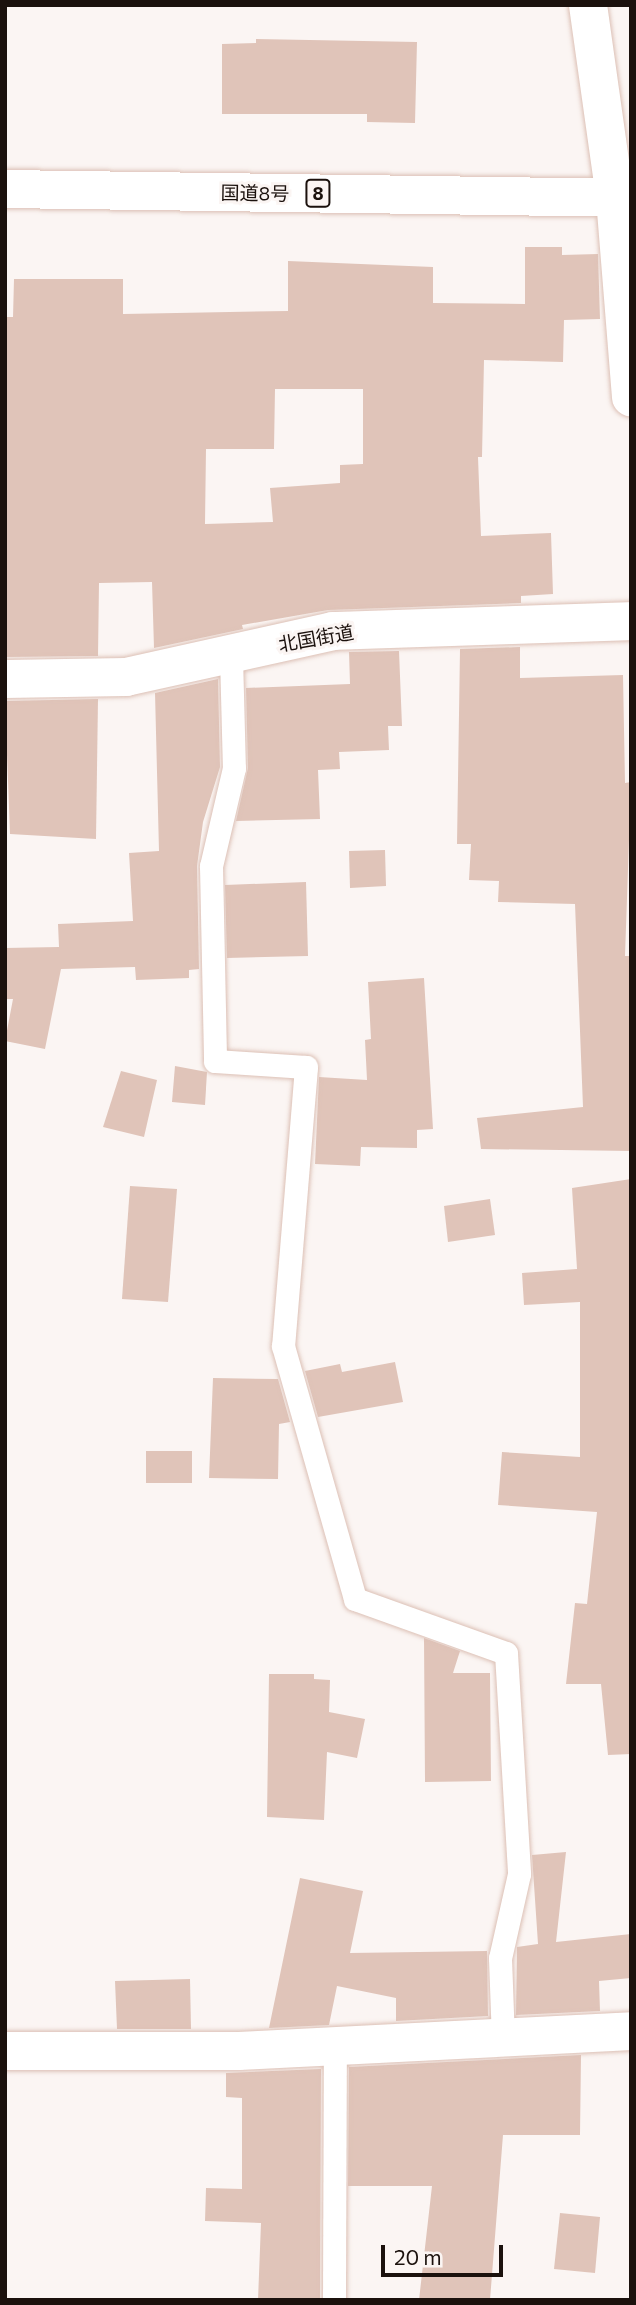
<!DOCTYPE html>
<html>
<head>
<meta charset="utf-8">
<style>
  body { margin:0 }
  #map { position:relative; width:636px; height:2305px; overflow:hidden; background:#fbf5f3; font-family:Commissioner,"Noto Sans JP",sans-serif }
  div>[style] { position:absolute }
  [style*='--x'] { left:calc(var(--x)*1px); top:calc(var(--y)*1px); width:calc(var(--w)*1px); rotate:calc(var(--a)*1deg) }
  .building>* { inset:0; background:#e0c4b9 }
  .roads { filter:drop-shadow(0 0 2px #dcc0b5) drop-shadow(0 0 2px #dcc0b5) }
  .lane>* { height:23px; margin:-11.5px; padding:0 11.5px; transform-origin:11.5px; border-radius:11.5px; background:#fff }
  .street>* { height:38px; margin:-19px; padding:0 19px; transform-origin:19px; border-radius:19px; background:#fff }
  .highway>* { height:38px; margin:-19px; padding:0 19px; transform-origin:19px; border-radius:19px; background:#fff }
  span { translate:-50% -50%; white-space:nowrap; text-align:center; line-height:1.15; -webkit-text-stroke:6px #fbf5f3; paint-order:stroke }
  .shield-label span { padding:2px 5px; background:#fbf5f3; border:2px solid; border-radius:5px; -webkit-text-stroke-width:0 }
  .shield-label { font-size:18px; color:#1b110d; font-weight:700 }
  .street-label { font-size:19px; color:#1b110d }
  .frame { position:absolute; inset:0; border:7px solid #1b110d; pointer-events:none }
  .scale { position:absolute; left:381px; top:2245px; width:122px; height:32px; box-sizing:border-box; border:4px solid #1b110d; border-top:0; padding-left:9px; font-size:21px; line-height:24px; white-space:nowrap; color:#1b110d; -webkit-text-stroke:5px #fbf5f3; paint-order:stroke }
</style>
</head>
<body>
<div id="map">
  <div class="building">
    <i style="clip-path:polygon(256px 39px,417px 42px,415px 123px,367px 122px,367px 114px,222px 114px,222px 44px,256px 43px)"></i>
    <i style="clip-path:polygon(evenodd,525px 247px,562px 247px,562px 255px,598px 254px,600px 319px,564px 320px,563px 362px,484px 360px,482px 457px,478px 457px,481px 536px,551px 533px,553px 594px,521px 596px,521px 603px,328px 610px,242px 625px,243px 629px,154px 648px,152px 582px,99px 583px,98px 656px,5px 657px,5px 317px,13px 317px,14px 279px,123px 279px,123px 314px,288px 311px,288px 261px,433px 267px,433px 303px,525px 304px,525px 247px,275px 389px,363px 389px,363px 464px,340px 465px,340px 483px,270px 488px,273px 522px,205px 524px,206px 449px,274px 449px,275px 389px)"></i>
    <i style="clip-path:polygon(520px 647px,520px 678px,623px 675px,625px 783px,631px 782px,625px 956px,631px 956px,631px 1151px,481px 1149px,477px 1118px,583px 1107px,575px 904px,498px 902px,499px 881px,469px 880px,471px 844px,457px 844px,460px 649px)"></i>
    <i style="clip-path:polygon(399px 651px,402px 726px,388px 726px,389px 750px,339px 752px,340px 769px,318px 770px,320px 819px,236px 821px,248px 768px,246px 688px,350px 684px,349px 652px)"></i>
    <i style="clip-path:polygon(218px 679px,220px 767px,203px 822px,197px 866px,199px 969px,189px 970px,189px 978px,136px 980px,135px 967px,61px 969px,45px 1049px,5px 1041px,13px 999px,5px 999px,5px 948px,59px 947px,58px 924px,133px 921px,129px 853px,159px 851px,155px 693px)"></i>
    <i style="clip-path:polygon(98px 699px,96px 839px,10px 834px,5px 701px)"></i>
    <i style="clip-path:polygon(385px 850px,386px 886px,350px 888px,349px 851px)"></i>
    <i style="clip-path:polygon(306px 882px,308px 956px,227px 958px,225px 885px)"></i>
    <i style="clip-path:polygon(424px 978px,433px 1129px,417px 1130px,417px 1148px,361px 1147px,360px 1166px,315px 1164px,319px 1077px,367px 1080px,365px 1040px,371px 1039px,368px 982px)"></i>
    <i style="clip-path:polygon(175px 1066px,207px 1072px,205px 1105px,172px 1102px)"></i>
    <i style="clip-path:polygon(121px 1071px,157px 1080px,144px 1137px,103px 1127px)"></i>
    <i style="clip-path:polygon(631px 1179px,631px 1754px,608px 1755px,601px 1684px,566px 1684px,575px 1603px,587px 1604px,597px 1512px,498px 1505px,502px 1452px,580px 1457px,580px 1302px,524px 1305px,522px 1273px,577px 1269px,572px 1188px)"></i>
    <i style="clip-path:polygon(130px 1186px,177px 1189px,168px 1302px,122px 1299px)"></i>
    <i style="clip-path:polygon(490px 1199px,495px 1235px,448px 1242px,444px 1206px)"></i>
    <i style="clip-path:polygon(395px 1362px,403px 1402px,318px 1417px,305px 1371px,340px 1364px,342px 1372px)"></i>
    <i style="clip-path:polygon(213px 1378px,278px 1379px,290px 1422px,279px 1424px,278px 1479px,209px 1478px)"></i>
    <i style="clip-path:polygon(146px 1451px,192px 1451px,192px 1483px,146px 1483px)"></i>
    <i style="clip-path:polygon(424px 1638px,460px 1651px,453px 1673px,490px 1673px,491px 1781px,425px 1782px)"></i>
    <i style="clip-path:polygon(269px 1674px,314px 1674px,314px 1679px,330px 1680px,329px 1712px,365px 1719px,357px 1758px,327px 1752px,324px 1820px,267px 1817px)"></i>
    <i style="clip-path:polygon(566px 1852px,556px 1942px,631px 1934px,631px 1978px,599px 1981px,600px 2011px,516px 2015px,517px 1947px,538px 1944px,532px 1855px)"></i>
    <i style="clip-path:polygon(300px 1878px,363px 1891px,350px 1953px,487px 1951px,488px 2016px,396px 2021px,396px 1998px,337px 1986px,329px 2025px,269px 2028px)"></i>
    <i style="clip-path:polygon(190px 1979px,191px 2029px,117px 2029px,115px 1981px)"></i>
    <i style="clip-path:polygon(581px 2055px,580px 2135px,503px 2135px,490px 2300px,419px 2300px,432px 2186px,348px 2186px,349px 2067px)"></i>
    <i style="clip-path:polygon(321px 2069px,320px 2300px,258px 2300px,261px 2223px,205px 2221px,206px 2188px,242px 2189px,242px 2098px,226px 2097px,226px 2073px)"></i>
    <i style="clip-path:polygon(560px 2213px,600px 2217px,595px 2273px,554px 2269px)"></i>
  </div>
  <div class="roads">
    <div class="lane">
      <i style="--x:231;--y:656;--w:112;--a:88.5"></i>
      <i style="--x:234;--y:768;--w:101;--a:103.2"></i>
      <i style="--x:211;--y:866;--w:195;--a:88.8"></i>
      <i style="--x:215;--y:1061;--w:91;--a:3.8"></i>
      <i style="--x:306;--y:1067;--w:280;--a:94.7"></i>
      <i style="--x:283;--y:1346;--w:263;--a:74.1"></i>
      <i style="--x:355;--y:1599;--w:160;--a:19.7"></i>
      <i style="--x:506;--y:1653;--w:221;--a:86.6"></i>
      <i style="--x:519;--y:1874;--w:86;--a:102.7"></i>
      <i style="--x:500;--y:1958;--w:80;--a:87.9"></i>
      <i style="--x:334;--y:2300;--w:252;--a:-89.8"></i>
    </div>
    <div class="street">
      <i style="--x:588;--y:5;--w:195;--a:82"></i>
      <i style="--x:615;--y:198;--w:200;--a:85.4"></i>
      <i style="--x:5;--y:679;--w:121;--a:-0.9"></i>
      <i style="--x:126;--y:677;--w:212;--a:-12.5"></i>
      <i style="--x:333;--y:631;--w:298;--a:-1.9"></i>
      <i style="--x:5;--y:2051;--w:234;--a:0"></i>
      <i style="--x:239;--y:2051;--w:393;--a:-2.9"></i>
    </div>
    <div class="highway">
      <i style="--x:5;--y:189;--w:626;--a:0.82"></i>
    </div>
  </div>
  <div class="shield-label">
    <span style="left:318px;top:193px">8</span>
  </div>
  <div class="street-label">
    <span style="left:255px;top:193px;rotate:1deg">国道8号</span>
    <span style="left:316px;top:638px;rotate:-10deg">北国街道</span>
  </div>
  <div class="frame"></div>
  <div class="scale">20 m</div>
</div>
</body>
</html>
